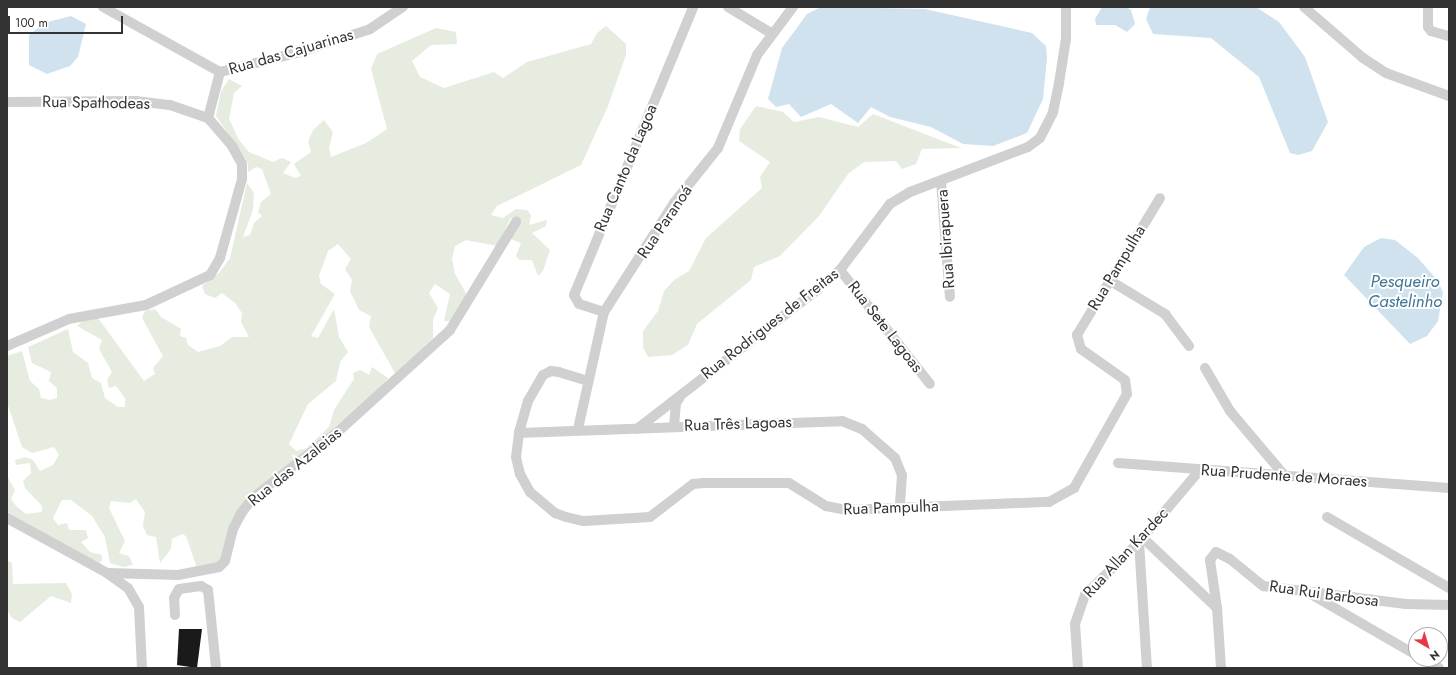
<!DOCTYPE html>
<html>
<head>
<meta charset="utf-8">
<style>
  body { margin:0 }
  #map { position:relative; width:1456px; height:675px; overflow:hidden; background:#fff; font-family:Jost,sans-serif }
  div>[style] { position:absolute }
  [style*='--x'] { left:calc(var(--x)*1px); top:calc(var(--y)*1px); width:calc(var(--w)*1px); rotate:calc(var(--a)*1deg) }
  .green>* { inset:0; background:#e6ecdf }
  .water>* { inset:0; background:#cfe2ee }
  .building>* { inset:0; background:#1a1a1a }
  .minor>* { height:10px; margin:-5px; padding:0 5px; transform-origin:5px; border-radius:5px; background:#d0d0d0 }
  span { translate:-50% -50%; white-space:nowrap; text-align:center; line-height:1.15; -webkit-text-stroke:4px #fff; paint-order:stroke }
  .street-label { font-size:16px; color:#333 }
  .water-label { font-size:17px; color:#3f7597; font-style:italic }
  .frame { position:absolute; inset:0; border:8px solid #333; pointer-events:none }
  .north { position:absolute; left:1408px; top:627px; width:40px; height:40px; box-sizing:border-box; background:#fff; border:1px solid #adadad; border-radius:50%; rotate:142deg; font-size:11px; font-weight:700; line-height:16px; text-align:center; color:#333 }
  .north::after { content:''; display:block; margin:auto; width:14px; height:18px; background:#e63946; clip-path:polygon(50% 0,100% 100%,50% 72%,0 100%) }
  .scale { position:absolute; left:8px; top:16px; width:115px; height:18px; box-sizing:border-box; border:2px solid #333; border-top:0; padding-left:5px; font-size:12px; line-height:14px; white-space:nowrap; color:#333; -webkit-text-stroke:3px #fff; paint-order:stroke }
</style>
</head>
<body>
<div id="map">
  <div class="green">
    <i style="clip-path:polygon(606px 26px,626px 44px,626px 55px,608px 106px,581px 165px,497px 206px,491px 215px,503px 218px,516px 209px,527px 210px,531px 215px,529px 225px,547px 220px,546px 226px,532px 233px,550px 250px,543px 271px,538px 276px,532px 260px,519px 260px,516px 256px,521px 243px,511px 239px,516px 217px,510px 219px,497px 246px,466px 240px,455px 246px,452px 259px,455px 274px,467px 295px,450px 321px,444px 321px,450px 294px,435px 284px,429px 293px,438px 308px,433px 320px,433px 338px,396px 375px,369px 327px,371px 316px,359px 310px,350px 291px,352px 280px,345px 269px,351px 259px,338px 244px,328px 251px,319px 276px,321px 284px,335px 294px,311px 336px,318px 338px,334px 309px,339px 337px,348px 352px,340px 362px,336px 381px,308px 404px,289px 444px,296px 451px,307px 448px,329px 427px,334px 410px,354px 379px,353px 373px,360px 370px,369px 375px,372px 367px,388px 378px,381px 389px,265px 484px,219px 562px,197px 568px,186px 536px,182px 534px,172px 539px,171px 549px,160px 563px,156px 537px,147px 535px,143px 526px,145px 512px,136px 499px,130px 503px,111px 501px,109px 508px,125px 541px,119px 553px,129px 556px,133px 565px,123px 567px,110px 563px,105px 537px,92px 516px,71px 500px,62px 500px,53px 518px,58px 525px,67px 523px,69px 530px,86px 530px,88px 538px,81px 542px,90px 552px,102px 555px,102px 561px,98px 564px,7px 512px,7px 476px,15px 490px,11px 499px,16px 506px,26px 514px,42px 512px,42px 506px,25px 488px,23px 481px,31px 473px,30px 463px,16px 465px,15px 460px,25px 457px,33px 460px,40px 471px,53px 465px,59px 455px,54px 447px,32px 453px,22px 447px,7px 402px,7px 356px,22px 351px,30px 381px,39px 389px,41px 398px,50px 400px,57px 398px,57px 388px,49px 381px,51px 372px,32px 363px,28px 347px,68px 329px,73px 352px,88px 363px,92px 378px,101px 383px,105px 398px,118px 407px,125px 407px,125px 398px,116px 386px,109px 388px,107px 380px,112px 372px,99px 349px,102px 340px,77px 326px,84px 320px,98px 318px,144px 381px,155px 374px,153px 368px,163px 356px,142px 318px,145px 311px,155px 309px,161px 317px,181px 329px,180px 336px,186px 338px,188px 345px,198px 352px,220px 346px,232px 337px,249px 337px,241px 322px,242px 313px,235px 303px,222px 293px,215px 298px,205px 294px,202px 286px,219px 273px,230px 258px,247px 183px,254px 193px,253px 210px,243px 237px,250px 235px,254px 223px,262px 216px,258px 212px,261px 202px,271px 194px,262px 169px,256px 167px,248px 172px,248px 163px,216px 116px,221px 91px,229px 79px,242px 86px,234px 93px,229px 119px,239px 140px,249px 152px,259px 156px,273px 162px,282px 158px,291px 162px,283px 173px,295px 178px,301px 176px,294px 164px,311px 152px,308px 142px,313px 130px,324px 120px,333px 132px,329px 148px,331px 157px,366px 143px,387px 129px,371px 69px,377px 54px,436px 28px,456px 32px,457px 44px,431px 45px,412px 61px,420px 77px,444px 88px,494px 72px,503px 78px,527px 62px,591px 44px,597px 33px)"></i>
    <i style="clip-path:polygon(756px 106px,783px 112px,794px 122px,819px 117px,858px 127px,873px 114px,961px 148px,922px 149px,916px 164px,902px 169px,896px 161px,864px 162px,848px 174px,819px 216px,780px 256px,754px 267px,751px 280px,697px 324px,688px 345px,672px 355px,648px 357px,643px 347px,643px 331px,658px 311px,664px 291px,674px 280px,689px 271px,706px 238px,762px 188px,760px 177px,770px 162px,739px 141px,740px 129px)"></i>
    <i style="clip-path:polygon(7px 561px,12px 563px,13px 584px,66px 583px,72px 594px,71px 603px,51px 596px,20px 622px,12px 618px,7px 610px)"></i>
  </div>
  <div class="water">
    <i style="clip-path:polygon(821px 7px,925px 9px,1032px 33px,1046px 46px,1047px 58px,1043px 99px,1027px 133px,993px 146px,963px 144px,931px 127px,890px 117px,871px 107px,858px 123px,831px 104px,801px 117px,789px 104px,776px 107px,768px 99px,782px 48px,807px 14px)"></i>
    <i style="clip-path:polygon(1102px 7px,1126px 7px,1131px 10px,1135px 24px,1127px 32px,1115px 25px,1096px 25px,1095px 19px)"></i>
    <i style="clip-path:polygon(1150px 7px,1256px 7px,1279px 22px,1305px 57px,1328px 122px,1312px 151px,1298px 155px,1290px 153px,1259px 77px,1211px 38px,1153px 34px,1146px 19px)"></i>
    <i style="clip-path:polygon(71px 16px,86px 24px,78px 57px,70px 66px,47px 74px,29px 65px,29px 35px,44px 23px)"></i>
    <i style="clip-path:polygon(1381px 238px,1395px 240px,1418px 258px,1437px 280px,1443px 292px,1438px 321px,1427px 336px,1410px 344px,1344px 275px,1364px 247px)"></i>
  </div>
  <div class="building">
    <i style="clip-path:polygon(179px 629px,202px 629px,197px 668px,177px 665px)"></i>
  </div>
  <div class="minor">
    <i style="--x:103;--y:7;--w:134;--a:29.1"></i>
    <i style="--x:728;--y:7;--w:50;--a:31.2"></i>
    <i style="--x:1304;--y:7;--w:78;--a:40.8"></i>
    <i style="--x:1363;--y:58;--w:27;--a:33"></i>
    <i style="--x:1386;--y:73;--w:67;--a:20.1"></i>
    <i style="--x:1428;--y:7;--w:20;--a:90"></i>
    <i style="--x:1428;--y:27;--w:5;--a:53"></i>
    <i style="--x:1431;--y:31;--w:19;--a:16"></i>
    <i style="--x:7;--y:102;--w:129;--a:-0.4"></i>
    <i style="--x:136;--y:101;--w:34;--a:7"></i>
    <i style="--x:170;--y:105;--w:40;--a:18.9"></i>
    <i style="--x:208;--y:118;--w:37;--a:49"></i>
    <i style="--x:232;--y:146;--w:21;--a:61"></i>
    <i style="--x:242;--y:164;--w:15;--a:90"></i>
    <i style="--x:242;--y:179;--w:82;--a:105.6"></i>
    <i style="--x:220;--y:258;--w:20;--a:120"></i>
    <i style="--x:210;--y:275;--w:71;--a:154.9"></i>
    <i style="--x:146;--y:305;--w:78;--a:169.7"></i>
    <i style="--x:69;--y:319;--w:68;--a:156.5"></i>
    <i style="--x:208;--y:118;--w:48;--a:-75.4"></i>
    <i style="--x:220;--y:72;--w:87;--a:-14"></i>
    <i style="--x:304;--y:51;--w:70;--a:-18.4"></i>
    <i style="--x:370;--y:29;--w:40;--a:-34"></i>
    <i style="--x:941;--y:181;--w:116;--a:85.6"></i>
    <i style="--x:840;--y:270;--w:145;--a:51.7"></i>
    <i style="--x:1109;--y:280;--w:66;--a:31.3"></i>
    <i style="--x:1165;--y:314;--w:40;--a:53"></i>
    <i style="--x:604;--y:312;--w:26;--a:-162"></i>
    <i style="--x:579;--y:304;--w:10;--a:-119"></i>
    <i style="--x:574;--y:295;--w:312;--a:-67.5"></i>
    <i style="--x:1205;--y:368;--w:50;--a:59.8"></i>
    <i style="--x:1230;--y:411;--w:84;--a:49.8"></i>
    <i style="--x:588;--y:381;--w:30;--a:-163"></i>
    <i style="--x:559;--y:372;--w:8;--a:-173"></i>
    <i style="--x:551;--y:371;--w:9;--a:153"></i>
    <i style="--x:543;--y:375;--w:30;--a:120"></i>
    <i style="--x:528;--y:401;--w:33;--a:106"></i>
    <i style="--x:519;--y:433;--w:24;--a:97"></i>
    <i style="--x:516;--y:457;--w:17;--a:77"></i>
    <i style="--x:520;--y:474;--w:21;--a:61"></i>
    <i style="--x:530;--y:492;--w:33;--a:40"></i>
    <i style="--x:555;--y:513;--w:12;--a:20"></i>
    <i style="--x:566;--y:517;--w:18;--a:13"></i>
    <i style="--x:584;--y:521;--w:66;--a:-3.5"></i>
    <i style="--x:650;--y:517;--w:54;--a:-37.5"></i>
    <i style="--x:693;--y:484;--w:11;--a:-5"></i>
    <i style="--x:704;--y:483;--w:85;--a:0"></i>
    <i style="--x:789;--y:483;--w:44;--a:31.9"></i>
    <i style="--x:826;--y:506;--w:20;--a:11"></i>
    <i style="--x:846;--y:510;--w:203;--a:-2.3"></i>
    <i style="--x:1049;--y:502;--w:29;--a:-29"></i>
    <i style="--x:1074;--y:488;--w:108;--a:-60.6"></i>
    <i style="--x:1127;--y:394;--w:14;--a:-98"></i>
    <i style="--x:1125;--y:380;--w:54;--a:-144.8"></i>
    <i style="--x:1081;--y:349;--w:15;--a:-106"></i>
    <i style="--x:1077;--y:335;--w:160;--a:-58.8"></i>
    <i style="--x:674;--y:426;--w:23;--a:-85"></i>
    <i style="--x:676;--y:403;--w:7;--a:-56"></i>
    <i style="--x:578;--y:429;--w:120;--a:-77.5"></i>
    <i style="--x:604;--y:312;--w:130;--a:-57.3"></i>
    <i style="--x:674;--y:203;--w:70;--a:-51.3"></i>
    <i style="--x:718;--y:148;--w:101;--a:-67.2"></i>
    <i style="--x:757;--y:55;--w:60;--a:-53.1"></i>
    <i style="--x:637;--y:429;--w:227;--a:-37.7"></i>
    <i style="--x:817;--y:290;--w:30;--a:-41"></i>
    <i style="--x:840;--y:270;--w:83;--a:-52.9"></i>
    <i style="--x:890;--y:204;--w:23;--a:-31"></i>
    <i style="--x:910;--y:192;--w:126;--a:-20.9"></i>
    <i style="--x:1028;--y:147;--w:15;--a:-37"></i>
    <i style="--x:1040;--y:138;--w:29;--a:-63"></i>
    <i style="--x:1053;--y:112;--w:30;--a:-78"></i>
    <i style="--x:1059;--y:83;--w:45;--a:-81"></i>
    <i style="--x:1066;--y:39;--w:32;--a:-90"></i>
    <i style="--x:519;--y:433;--w:323;--a:-2.1"></i>
    <i style="--x:842;--y:421;--w:22;--a:22"></i>
    <i style="--x:862;--y:429;--w:44;--a:41.3"></i>
    <i style="--x:895;--y:458;--w:18;--a:68"></i>
    <i style="--x:902;--y:475;--w:31;--a:94"></i>
    <i style="--x:1118;--y:463;--w:332;--a:4.3"></i>
    <i style="--x:1327;--y:517;--w:141;--a:30.2"></i>
    <i style="--x:7;--y:518;--w:114;--a:28.8"></i>
    <i style="--x:107;--y:573;--w:26;--a:36"></i>
    <i style="--x:128;--y:588;--w:22;--a:60"></i>
    <i style="--x:139;--y:607;--w:61;--a:87.2"></i>
    <i style="--x:1143;--y:538;--w:102;--a:43.4"></i>
    <i style="--x:1139;--y:542;--w:126;--a:86.4"></i>
    <i style="--x:107;--y:573;--w:71;--a:1.6"></i>
    <i style="--x:178;--y:575;--w:42;--a:-11"></i>
    <i style="--x:219;--y:567;--w:8;--a:-45"></i>
    <i style="--x:225;--y:561;--w:33;--a:-76"></i>
    <i style="--x:233;--y:529;--w:18;--a:-63"></i>
    <i style="--x:241;--y:513;--w:21;--a:-51"></i>
    <i style="--x:254;--y:497;--w:112;--a:-38.1"></i>
    <i style="--x:342;--y:428;--w:146;--a:-42.2"></i>
    <i style="--x:450;--y:330;--w:127;--a:-58.6"></i>
    <i style="--x:1307;--y:592;--w:126;--a:30"></i>
    <i style="--x:175;--y:615;--w:17;--a:-93"></i>
    <i style="--x:174;--y:598;--w:10;--a:-61"></i>
    <i style="--x:179;--y:589;--w:22;--a:-8"></i>
    <i style="--x:201;--y:586;--w:8;--a:30"></i>
    <i style="--x:208;--y:590;--w:78;--a:84.1"></i>
    <i style="--x:1423;--y:659;--w:18;--a:29"></i>
    <i style="--x:1078;--y:668;--w:44;--a:-93.9"></i>
    <i style="--x:1075;--y:624;--w:31;--a:-71"></i>
    <i style="--x:1085;--y:595;--w:76;--a:-44.5"></i>
    <i style="--x:1139;--y:542;--w:93;--a:-49.8"></i>
    <i style="--x:1221;--y:668;--w:60;--a:-93.8"></i>
    <i style="--x:1217;--y:608;--w:49;--a:-98.3"></i>
    <i style="--x:1210;--y:560;--w:10;--a:-53"></i>
    <i style="--x:1216;--y:552;--w:16;--a:27"></i>
    <i style="--x:1230;--y:559;--w:43;--a:39.3"></i>
    <i style="--x:1263;--y:586;--w:144;--a:7.2"></i>
    <i style="--x:1406;--y:604;--w:43;--a:1.3"></i>
  </div>
  <div class="street-label">
    <span style="left:291px;top:52px;rotate:-16deg">Rua das Cajuarinas</span>
    <span style="left:96px;top:103px;rotate:1deg">Rua Spathodeas</span>
    <span style="left:626px;top:168px;rotate:-67deg">Rua Canto da Lagoa</span>
    <span style="left:665px;top:222px;rotate:-56deg">Rua Paranoá</span>
    <span style="left:946px;top:239px;rotate:-94deg">Rua Ibirapuera</span>
    <span style="left:1117px;top:268px;rotate:-59deg">Rua Pampulha</span>
    <span style="left:770px;top:324px;rotate:-38deg">Rua Rodrigues de Freitas</span>
    <span style="left:885px;top:327px;rotate:52deg">Rua Sete Lagoas</span>
    <span style="left:738px;top:424px;rotate:-2deg">Rua Três Lagoas</span>
    <span style="left:295px;top:467px;rotate:-39deg">Rua das Azaleias</span>
    <span style="left:1284px;top:476px;rotate:4deg">Rua Prudente de Moraes</span>
    <span style="left:891px;top:508px;rotate:-2deg">Rua Pampulha</span>
    <span style="left:1126px;top:553px;rotate:-47deg">Rua Allan Kardec</span>
    <span style="left:1324px;top:594px;rotate:8deg">Rua Rui Barbosa</span>
  </div>
  <div class="water-label">
    <span style="left:1405px;top:292px">Pesqueiro<br>Castelinho</span>
  </div>
  <div class="frame"></div>
  <div class="north">N</div>
  <div class="scale">100 m</div>
</div>
</body>
</html>
